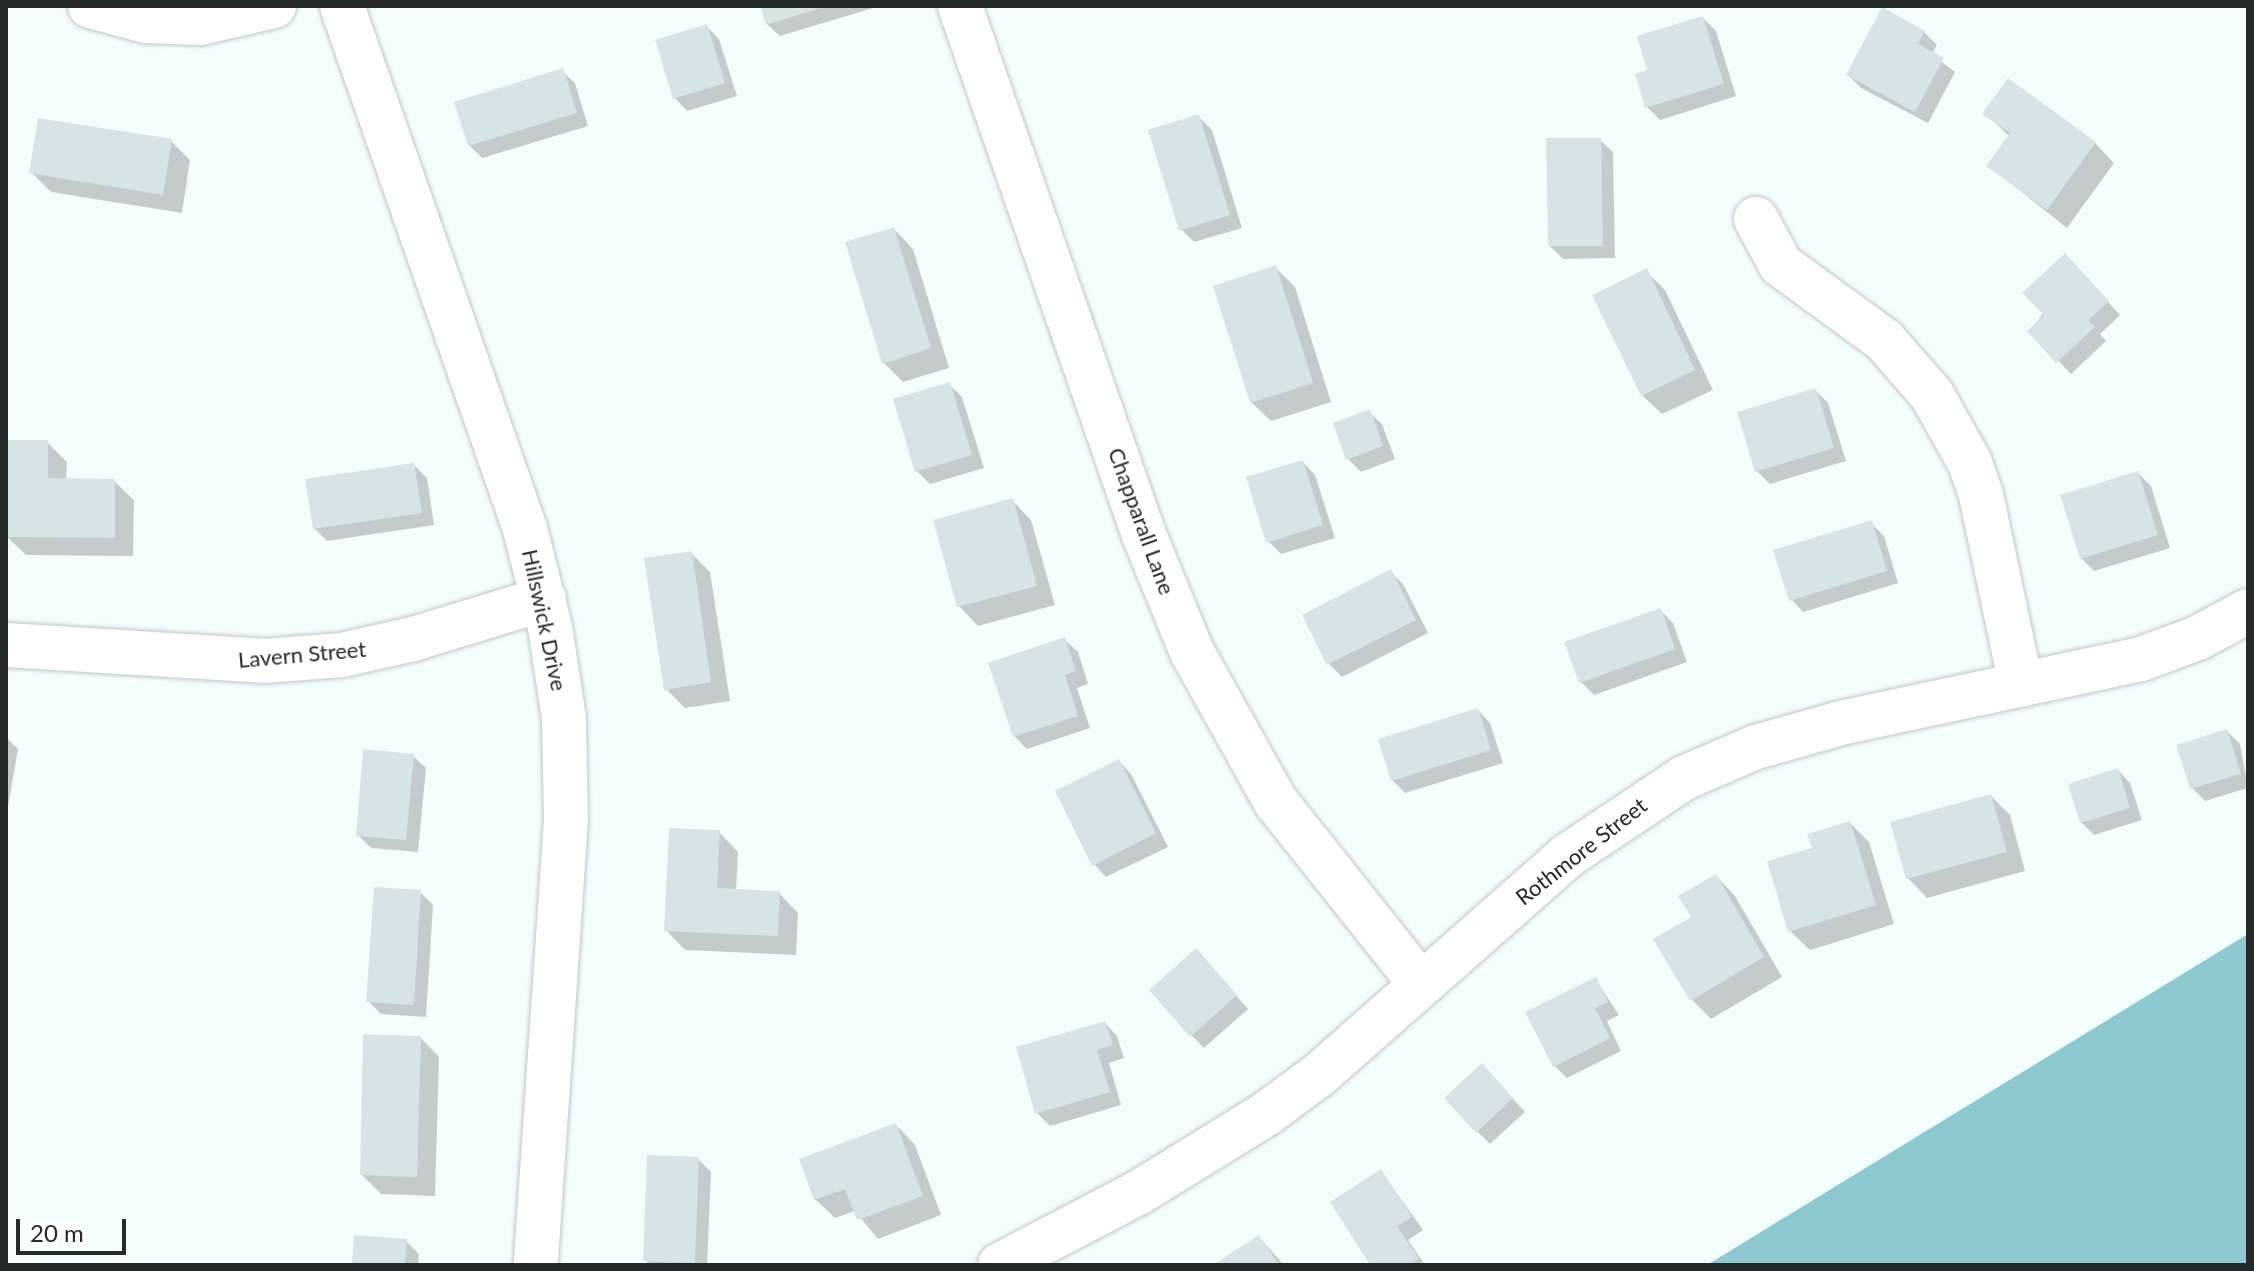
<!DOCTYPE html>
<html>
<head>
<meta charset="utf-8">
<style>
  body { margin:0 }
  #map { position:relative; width:2254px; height:1271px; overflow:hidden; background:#f5feff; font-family:Lato,sans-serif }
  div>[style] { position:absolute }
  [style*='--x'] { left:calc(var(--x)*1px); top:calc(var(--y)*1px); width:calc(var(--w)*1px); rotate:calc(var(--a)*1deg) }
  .forest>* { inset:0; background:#8fc9d0 }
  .shadow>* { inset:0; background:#0003 }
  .building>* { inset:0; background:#d6e4e6 }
  .roads { filter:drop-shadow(0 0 2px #bcc9cb) drop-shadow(0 0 2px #bcc9cb) }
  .minor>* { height:44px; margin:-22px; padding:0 22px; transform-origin:22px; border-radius:22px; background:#fff }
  span { translate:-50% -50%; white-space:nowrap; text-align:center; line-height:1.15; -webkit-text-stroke:6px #fff; paint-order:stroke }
  .street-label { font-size:22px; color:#24292a }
  .frame { position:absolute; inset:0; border:8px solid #24292a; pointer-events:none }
  .scale { position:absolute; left:16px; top:1219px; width:110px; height:36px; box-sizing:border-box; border:4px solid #24292a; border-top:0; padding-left:10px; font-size:24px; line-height:28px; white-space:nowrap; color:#24292a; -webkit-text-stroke:6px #fff; paint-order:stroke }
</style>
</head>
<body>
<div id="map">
  <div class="forest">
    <i style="clip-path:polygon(2248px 934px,2248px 1265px,1707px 1265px)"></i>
  </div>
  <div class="shadow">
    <i style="clip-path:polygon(762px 6px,880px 6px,780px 36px,767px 24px)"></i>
    <i style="clip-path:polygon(1703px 18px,1716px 31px,1736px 96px,1660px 120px,1647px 107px,1650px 71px)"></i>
    <i style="clip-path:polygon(706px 26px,719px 39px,737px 96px,687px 111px,675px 98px)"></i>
    <i style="clip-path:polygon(1924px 32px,1937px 45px,1932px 54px,1955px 72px,1928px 123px,1861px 88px,1848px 75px)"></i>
    <i style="clip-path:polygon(562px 71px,575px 83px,588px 126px,482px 158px,469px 145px)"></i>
    <i style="clip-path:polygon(1985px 113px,2095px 143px,2114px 163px,2067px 228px,1989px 166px,2010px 137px)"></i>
    <i style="clip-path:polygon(1199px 117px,1212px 130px,1242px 228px,1194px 242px,1181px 229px)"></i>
    <i style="clip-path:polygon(1600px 140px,1613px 152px,1615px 258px,1563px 259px,1550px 246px)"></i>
    <i style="clip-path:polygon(171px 141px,190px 160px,182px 213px,51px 192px,31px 172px)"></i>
    <i style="clip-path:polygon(894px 229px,913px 249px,949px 368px,903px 382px,884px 363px)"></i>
    <i style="clip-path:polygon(1276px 268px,1295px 287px,1331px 402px,1271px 421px,1251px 402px)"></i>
    <i style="clip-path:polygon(2077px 268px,2120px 315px,2100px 334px,2106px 341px,2071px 374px,2030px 331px)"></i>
    <i style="clip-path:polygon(1646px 271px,1665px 290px,1713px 390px,1662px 414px,1642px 395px)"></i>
    <i style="clip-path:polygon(949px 384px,962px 397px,984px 468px,930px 484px,917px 471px)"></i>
    <i style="clip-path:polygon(1815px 390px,1828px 403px,1846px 461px,1770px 484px,1757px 471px)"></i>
    <i style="clip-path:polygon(1369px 412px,1382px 424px,1395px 459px,1361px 472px,1348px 459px)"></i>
    <i style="clip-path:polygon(47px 442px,67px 462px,66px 481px,114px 481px,134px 500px,133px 556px,26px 555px,6px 536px)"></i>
    <i style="clip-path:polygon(1303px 462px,1315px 475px,1335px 538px,1281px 554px,1268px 541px)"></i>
    <i style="clip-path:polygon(414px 465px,427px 478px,434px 525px,327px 541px,314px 528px)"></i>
    <i style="clip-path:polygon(2138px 473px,2151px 486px,2170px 548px,2094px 571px,2081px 558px)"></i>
    <i style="clip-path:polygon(1012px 500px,1031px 520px,1055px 605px,978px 626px,959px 606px)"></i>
    <i style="clip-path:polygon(1871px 523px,1884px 536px,1898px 583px,1803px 612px,1791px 599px)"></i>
    <i style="clip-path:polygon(691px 553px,710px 572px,730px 701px,685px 708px,666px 689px)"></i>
    <i style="clip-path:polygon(1390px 572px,1403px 584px,1428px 633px,1342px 677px,1329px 664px)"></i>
    <i style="clip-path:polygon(1660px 610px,1673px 623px,1687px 662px,1594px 695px,1581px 682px)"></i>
    <i style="clip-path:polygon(1065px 640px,1078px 652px,1088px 684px,1077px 688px,1090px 728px,1027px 749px,1014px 736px)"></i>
    <i style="clip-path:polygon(1478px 710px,1490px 723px,1503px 763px,1405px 793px,1392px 780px)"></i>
    <i style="clip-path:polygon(2227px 731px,2240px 744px,2248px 788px,2205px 801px,2192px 788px)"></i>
    <i style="clip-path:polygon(6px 737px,18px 749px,6px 819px)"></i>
    <i style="clip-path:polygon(413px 756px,426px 768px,418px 852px,371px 848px,358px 835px)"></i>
    <i style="clip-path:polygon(1119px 761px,1131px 774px,1168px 847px,1106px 877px,1094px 864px)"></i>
    <i style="clip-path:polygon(2118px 770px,2130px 783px,2142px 820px,2094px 835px,2081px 822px)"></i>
    <i style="clip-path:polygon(1991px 796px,2010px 815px,2025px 871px,1927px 898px,1908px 878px)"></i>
    <i style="clip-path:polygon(1850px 823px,1869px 842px,1894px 924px,1810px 950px,1790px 931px)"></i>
    <i style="clip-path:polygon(719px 832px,738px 852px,736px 891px,779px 893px,798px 913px,796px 955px,685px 950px,666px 930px)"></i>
    <i style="clip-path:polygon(1716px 876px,1735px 896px,1782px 977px,1711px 1019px,1692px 1000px,1693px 918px)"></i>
    <i style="clip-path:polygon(420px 892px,433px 905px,426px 1017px,381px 1014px,368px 1001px)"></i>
    <i style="clip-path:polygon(1209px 964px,1248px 1009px,1204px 1048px,1191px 1035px)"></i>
    <i style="clip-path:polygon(1596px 980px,1619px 1015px,1607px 1021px,1621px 1051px,1567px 1078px,1554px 1065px)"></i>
    <i style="clip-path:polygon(1105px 1023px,1117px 1036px,1124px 1058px,1109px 1063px,1121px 1105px,1050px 1126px,1037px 1113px)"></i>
    <i style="clip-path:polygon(420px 1037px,439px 1057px,435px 1196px,381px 1194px,362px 1175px)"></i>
    <i style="clip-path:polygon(1494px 1078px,1525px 1112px,1490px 1144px,1477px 1131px)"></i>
    <i style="clip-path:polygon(896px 1125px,915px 1145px,941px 1215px,878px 1239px,855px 1211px,835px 1218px,815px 1199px)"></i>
    <i style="clip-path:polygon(698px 1159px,711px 1172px,707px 1265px,650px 1265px,645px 1260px)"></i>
    <i style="clip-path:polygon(1381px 1171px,1423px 1230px,1408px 1240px,1425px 1265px,1372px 1265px)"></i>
    <i style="clip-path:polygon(1259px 1237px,1284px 1265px,1217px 1265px)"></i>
    <i style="clip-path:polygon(406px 1241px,419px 1254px,418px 1265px,354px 1265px)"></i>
  </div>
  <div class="building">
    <i style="clip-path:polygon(760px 6px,824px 6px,824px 7px,766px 25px)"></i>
    <i style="clip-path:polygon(1882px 7px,1925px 31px,1918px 44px,1944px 58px,1915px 112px,1846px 75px)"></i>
    <i style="clip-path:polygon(1703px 16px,1724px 84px,1645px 108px,1635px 74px,1647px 70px,1637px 36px)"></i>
    <i style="clip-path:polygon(707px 24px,725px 83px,673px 99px,655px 40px)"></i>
    <i style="clip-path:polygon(563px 68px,577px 113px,468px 146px,454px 102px)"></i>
    <i style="clip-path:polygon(2008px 78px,2096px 142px,2047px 210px,1986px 166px,2010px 133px,1982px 114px)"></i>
    <i style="clip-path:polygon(1199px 114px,1230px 215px,1179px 231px,1148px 130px)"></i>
    <i style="clip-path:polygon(38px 118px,172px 139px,163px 195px,29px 173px)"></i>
    <i style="clip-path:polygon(1546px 138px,1601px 138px,1603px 246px,1548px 246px)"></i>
    <i style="clip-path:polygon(894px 227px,931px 348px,882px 364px,845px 242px)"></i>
    <i style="clip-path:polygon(2065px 253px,2109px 301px,2088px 320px,2095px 327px,2056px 363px,2027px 331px,2044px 315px,2022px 293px)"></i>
    <i style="clip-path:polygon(1276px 265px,1313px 383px,1250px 403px,1213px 286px)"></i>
    <i style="clip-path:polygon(1647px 268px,1695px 370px,1641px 396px,1592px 295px)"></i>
    <i style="clip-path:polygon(950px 382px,972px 455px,915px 472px,893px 399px)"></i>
    <i style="clip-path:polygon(1816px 388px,1834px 448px,1755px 472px,1737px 412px)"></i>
    <i style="clip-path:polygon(1370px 409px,1383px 446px,1346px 460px,1333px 423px)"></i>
    <i style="clip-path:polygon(6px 440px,48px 440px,48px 478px,115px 479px,115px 538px,6px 537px)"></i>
    <i style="clip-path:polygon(1303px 460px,1323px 525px,1266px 543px,1246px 477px)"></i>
    <i style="clip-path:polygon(414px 463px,422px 513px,313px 529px,305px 479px)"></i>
    <i style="clip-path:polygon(2138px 471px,2158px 535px,2080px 559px,2060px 495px)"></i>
    <i style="clip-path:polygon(1013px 498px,1037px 586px,957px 607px,933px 520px)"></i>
    <i style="clip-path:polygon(1872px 520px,1887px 571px,1789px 601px,1773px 550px)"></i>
    <i style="clip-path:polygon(692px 551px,711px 682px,664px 690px,644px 558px)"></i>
    <i style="clip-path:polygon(1391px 569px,1416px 620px,1327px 665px,1302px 615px)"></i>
    <i style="clip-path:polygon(1661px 608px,1675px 649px,1579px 683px,1564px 642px)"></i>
    <i style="clip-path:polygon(1065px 637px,1076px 671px,1065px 675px,1078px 716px,1013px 737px,988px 663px)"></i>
    <i style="clip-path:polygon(1478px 708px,1491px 750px,1391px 781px,1378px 739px)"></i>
    <i style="clip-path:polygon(2227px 729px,2241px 774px,2190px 789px,2176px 745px)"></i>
    <i style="clip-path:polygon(363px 749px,414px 754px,406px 840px,356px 836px)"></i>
    <i style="clip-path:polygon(1119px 759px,1156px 833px,1092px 866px,1055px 791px)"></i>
    <i style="clip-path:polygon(2118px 768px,2130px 808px,2080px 823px,2068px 784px)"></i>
    <i style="clip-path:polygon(1991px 794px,2007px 852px,1906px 879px,1890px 822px)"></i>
    <i style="clip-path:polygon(1850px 821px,1876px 905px,1788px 932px,1767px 861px,1812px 848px,1807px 834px)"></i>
    <i style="clip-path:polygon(669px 828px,720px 830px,717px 888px,780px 891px,778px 936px,664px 931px)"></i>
    <i style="clip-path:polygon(1716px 874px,1764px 957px,1690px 1001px,1653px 939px,1691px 917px,1678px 896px)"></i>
    <i style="clip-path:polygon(374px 887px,421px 890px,414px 1005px,366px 1002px)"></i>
    <i style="clip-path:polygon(1196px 948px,1237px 995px,1190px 1037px,1149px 990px)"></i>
    <i style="clip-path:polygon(1596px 977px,1608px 1002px,1595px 1008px,1610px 1038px,1553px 1067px,1525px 1012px)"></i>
    <i style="clip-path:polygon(1105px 1021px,1113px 1045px,1097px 1050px,1110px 1092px,1035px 1114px,1016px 1047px)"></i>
    <i style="clip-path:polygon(363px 1034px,421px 1036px,417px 1177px,360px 1175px)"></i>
    <i style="clip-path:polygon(1482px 1063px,1513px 1098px,1476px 1133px,1444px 1098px)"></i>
    <i style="clip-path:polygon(896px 1123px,923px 1196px,857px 1220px,845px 1189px,814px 1200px,799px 1159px)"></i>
    <i style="clip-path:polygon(647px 1155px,699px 1157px,695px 1263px,643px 1261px)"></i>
    <i style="clip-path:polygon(1381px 1169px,1412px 1217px,1397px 1226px,1419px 1259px,1409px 1265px,1370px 1265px,1330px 1202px)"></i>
    <i style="clip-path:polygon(354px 1235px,407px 1239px,405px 1265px,352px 1265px)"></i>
    <i style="clip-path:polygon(1259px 1235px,1279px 1265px,1213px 1265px)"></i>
  </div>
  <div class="roads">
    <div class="minor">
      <i style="--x:90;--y:6;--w:58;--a:15"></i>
      <i style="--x:146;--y:21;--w:54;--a:2.1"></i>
      <i style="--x:200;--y:23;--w:76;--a:-12.9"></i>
      <i style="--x:342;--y:6;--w:554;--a:70.71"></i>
      <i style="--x:525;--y:529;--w:101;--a:75.7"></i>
      <i style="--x:550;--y:627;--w:92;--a:81.3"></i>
      <i style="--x:564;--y:718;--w:102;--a:88.9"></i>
      <i style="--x:566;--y:820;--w:446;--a:93.9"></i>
      <i style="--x:960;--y:6;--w:560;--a:70.82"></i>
      <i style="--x:1144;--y:535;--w:126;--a:67.7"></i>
      <i style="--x:1192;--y:652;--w:172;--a:60.8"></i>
      <i style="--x:1276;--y:802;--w:233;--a:51.5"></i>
      <i style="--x:1756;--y:219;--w:52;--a:61.5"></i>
      <i style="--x:1781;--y:265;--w:127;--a:36.1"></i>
      <i style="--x:1884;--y:340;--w:73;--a:48.9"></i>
      <i style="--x:1932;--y:395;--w:78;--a:60.8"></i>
      <i style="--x:1970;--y:463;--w:34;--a:71"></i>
      <i style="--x:1981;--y:495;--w:194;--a:78.1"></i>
      <i style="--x:6;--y:645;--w:258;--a:3.5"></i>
      <i style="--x:264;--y:661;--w:78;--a:-4.4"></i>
      <i style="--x:342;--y:655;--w:73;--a:-12.7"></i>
      <i style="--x:413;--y:639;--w:137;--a:-17"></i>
      <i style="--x:1000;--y:1265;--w:156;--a:-27.6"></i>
      <i style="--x:1138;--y:1193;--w:150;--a:-31.7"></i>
      <i style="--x:1266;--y:1114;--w:67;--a:-36.5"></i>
      <i style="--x:1320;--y:1074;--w:329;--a:-41.4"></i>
      <i style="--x:1567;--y:856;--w:141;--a:-33.7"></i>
      <i style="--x:1684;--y:778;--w:78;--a:-23.3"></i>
      <i style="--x:1756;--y:747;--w:92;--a:-15.7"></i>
      <i style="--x:1845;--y:722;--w:303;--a:-12"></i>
      <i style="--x:2141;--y:659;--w:61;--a:-20.2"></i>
      <i style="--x:2198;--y:638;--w:57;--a:-28.4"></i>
    </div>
  </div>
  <div class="street-label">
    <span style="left:1142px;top:521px;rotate:70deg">Chapparall Lane</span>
    <span style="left:545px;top:620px;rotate:78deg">Hillswick Drive</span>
    <span style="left:302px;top:654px;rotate:-5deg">Lavern Street</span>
    <span style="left:1581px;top:851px;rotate:-38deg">Rothmore Street</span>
  </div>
  <div class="frame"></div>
  <div class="scale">20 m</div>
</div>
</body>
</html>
